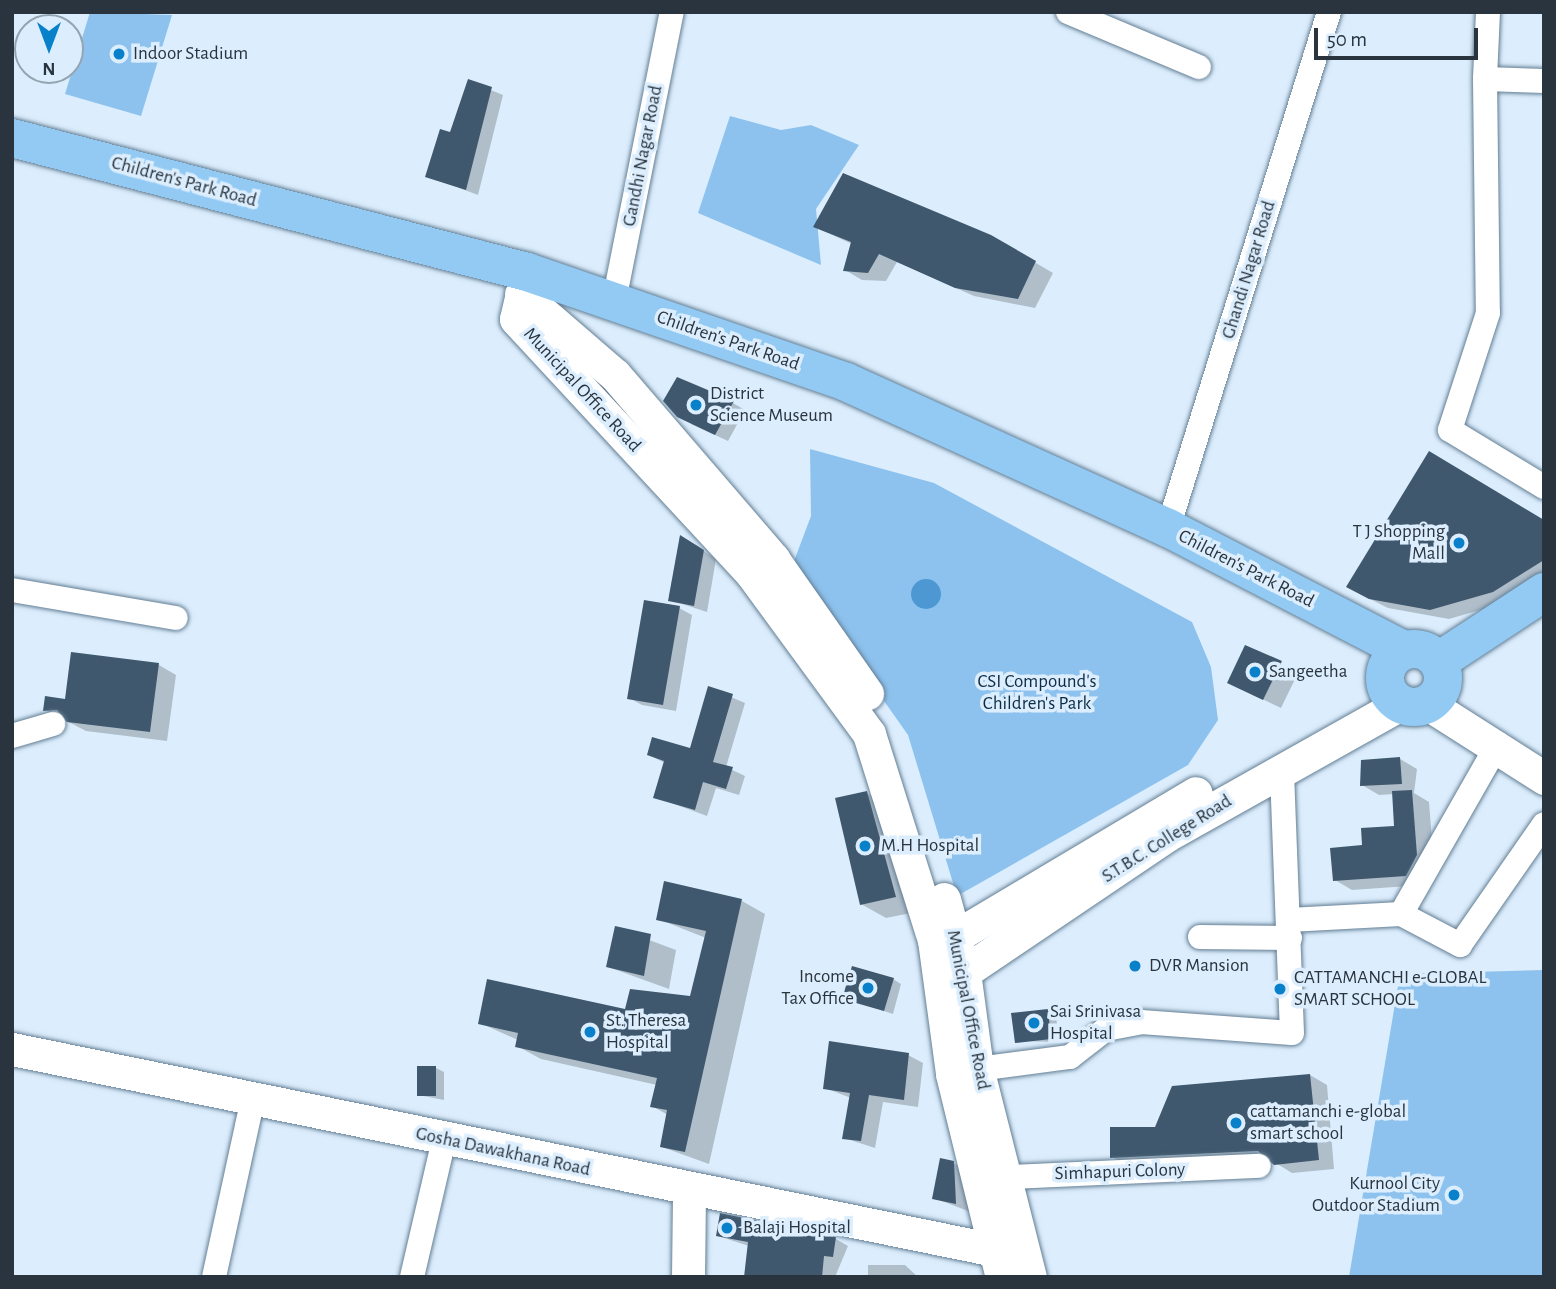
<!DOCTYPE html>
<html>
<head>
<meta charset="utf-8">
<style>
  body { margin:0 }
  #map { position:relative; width:1556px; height:1289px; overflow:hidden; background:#dceefd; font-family:"Alegreya Sans",sans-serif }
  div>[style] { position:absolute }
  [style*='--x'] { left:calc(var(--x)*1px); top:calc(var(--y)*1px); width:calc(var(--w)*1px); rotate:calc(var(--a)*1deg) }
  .green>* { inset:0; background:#8dc2ee }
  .water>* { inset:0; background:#4d98d2 }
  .round { border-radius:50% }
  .shadow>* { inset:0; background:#0003 }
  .building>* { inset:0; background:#3f586d }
  .roads { filter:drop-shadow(0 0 2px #637e94) drop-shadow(0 0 2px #637e94) }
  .street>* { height:24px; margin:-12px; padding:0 12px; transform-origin:12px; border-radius:12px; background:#fff }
  .secondary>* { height:33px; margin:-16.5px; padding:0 16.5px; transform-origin:16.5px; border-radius:16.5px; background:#fff }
  .primary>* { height:38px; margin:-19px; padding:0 19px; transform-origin:19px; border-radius:19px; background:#92caf4 }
  .primary>.ring { margin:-19px; padding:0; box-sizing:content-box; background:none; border:38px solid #92caf4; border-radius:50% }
  .dots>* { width:19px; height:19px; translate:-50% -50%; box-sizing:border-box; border:4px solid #dceefd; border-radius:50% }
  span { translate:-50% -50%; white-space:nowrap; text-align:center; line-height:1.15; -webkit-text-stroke:7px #dceefd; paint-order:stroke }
  .poi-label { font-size:19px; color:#29343e }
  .left { translate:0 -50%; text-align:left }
  .right { translate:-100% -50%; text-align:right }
  .street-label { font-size:19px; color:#29343e }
  .park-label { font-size:19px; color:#0d2d46 }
  .frame { position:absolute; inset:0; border:14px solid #29343e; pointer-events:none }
  .north { position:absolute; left:14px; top:14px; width:70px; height:70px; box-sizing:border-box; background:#dceefd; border:2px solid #94a4b1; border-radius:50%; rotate:180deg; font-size:19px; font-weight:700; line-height:28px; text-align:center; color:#29343e }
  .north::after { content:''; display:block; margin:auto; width:24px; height:32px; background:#0881ca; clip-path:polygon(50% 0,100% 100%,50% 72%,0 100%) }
  .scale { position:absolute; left:1314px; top:28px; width:164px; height:32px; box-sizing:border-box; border:4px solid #29343e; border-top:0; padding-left:9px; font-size:21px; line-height:24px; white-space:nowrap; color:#29343e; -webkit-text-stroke:5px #dceefd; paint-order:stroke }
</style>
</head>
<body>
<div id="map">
  <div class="green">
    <i style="clip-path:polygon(90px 12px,172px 15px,141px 116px,65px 94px)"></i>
    <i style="clip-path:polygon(730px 116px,781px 130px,811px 125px,859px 145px,816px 209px,821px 265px,698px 213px)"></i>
    <i style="clip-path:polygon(810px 449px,934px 483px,1192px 622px,1211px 667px,1218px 720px,1188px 765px,957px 896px,908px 735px,791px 569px,811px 516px)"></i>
    <i style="clip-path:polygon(1544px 970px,1544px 1277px,1349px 1277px,1400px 974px)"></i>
  </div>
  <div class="water">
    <i class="round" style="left:911px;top:579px;width:30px;height:30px"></i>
  </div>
  <div class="shadow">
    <i style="clip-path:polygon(469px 81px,503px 95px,478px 195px,427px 176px,451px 134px)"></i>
    <i style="clip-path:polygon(815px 227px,990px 236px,1053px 273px,1035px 308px,974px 296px,897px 262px,886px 281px,862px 280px,845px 270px,852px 244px)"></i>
    <i style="clip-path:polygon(733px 403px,745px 410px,728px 441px,691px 424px)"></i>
    <i style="clip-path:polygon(1544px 522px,1544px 581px,1511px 601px,1449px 619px,1388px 608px,1366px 597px)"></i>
    <i style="clip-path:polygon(693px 544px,716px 559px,707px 612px,670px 600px)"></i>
    <i style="clip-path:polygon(679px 608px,692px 615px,676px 711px,642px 705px,629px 698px)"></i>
    <i style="clip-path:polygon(1246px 647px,1298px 673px,1281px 708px,1229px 683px)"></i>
    <i style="clip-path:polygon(159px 665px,176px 675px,167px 741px,86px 731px,45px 710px)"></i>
    <i style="clip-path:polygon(710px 688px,745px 703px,726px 767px,745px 776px,739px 795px,716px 788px,707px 816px,655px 797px,665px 763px,649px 755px,691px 751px)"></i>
    <i style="clip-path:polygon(1400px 759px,1417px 769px,1414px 793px,1429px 802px,1434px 866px,1423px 885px,1352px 890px,1335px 880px,1364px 847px,1396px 827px,1394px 794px,1379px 795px,1362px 785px)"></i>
    <i style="clip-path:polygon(866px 793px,892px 807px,921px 911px,886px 918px,861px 904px)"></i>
    <i style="clip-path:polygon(742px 901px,765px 914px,709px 1164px,662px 1147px,668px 1115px,652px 1106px,657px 1085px,541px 1059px,517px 1046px,518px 1040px,480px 1023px,626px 1011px,691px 998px,706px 938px,658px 919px)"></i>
    <i style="clip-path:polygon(617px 928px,676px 950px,669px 989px,608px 967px)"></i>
    <i style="clip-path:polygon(893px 979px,901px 984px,893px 1014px,844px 998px)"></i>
    <i style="clip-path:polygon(1048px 1011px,1056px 1016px,1059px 1042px,1016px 1041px)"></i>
    <i style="clip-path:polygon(908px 1055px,923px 1063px,918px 1107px,883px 1102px,875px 1148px,844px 1138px,851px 1098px,825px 1088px)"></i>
    <i style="clip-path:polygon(436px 1068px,444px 1072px,444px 1100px,418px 1095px)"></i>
    <i style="clip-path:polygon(1310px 1075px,1327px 1085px,1334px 1169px,1292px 1173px,1271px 1160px,1128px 1166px,1112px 1157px,1157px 1129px)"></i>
    <i style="clip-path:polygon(953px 1163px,970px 1173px,973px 1213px,934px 1198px)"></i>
    <i style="clip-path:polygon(718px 1236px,836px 1239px,848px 1246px,835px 1277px,746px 1277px,749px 1246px)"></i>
    <i style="clip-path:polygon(868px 1265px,905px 1265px,918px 1277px,868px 1277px)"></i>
  </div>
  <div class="building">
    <i style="clip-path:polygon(468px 79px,492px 87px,466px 190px,425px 177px,440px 129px,450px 132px)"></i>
    <i style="clip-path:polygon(843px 173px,991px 235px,1036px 261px,1018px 299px,955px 288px,879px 254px,868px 273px,843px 271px,851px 242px,813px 227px)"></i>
    <i style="clip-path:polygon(677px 377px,734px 401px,715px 435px,677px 417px,663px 401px)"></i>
    <i style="clip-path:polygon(1429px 451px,1544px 520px,1544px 560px,1493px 592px,1430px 610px,1369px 599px,1346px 587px)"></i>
    <i style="clip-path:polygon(680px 535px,704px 550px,694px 606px,668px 601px)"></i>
    <i style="clip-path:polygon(644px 600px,680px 606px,663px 705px,627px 699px)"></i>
    <i style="clip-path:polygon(1245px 645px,1282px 661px,1263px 700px,1227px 683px)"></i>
    <i style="clip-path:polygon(71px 652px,159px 663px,150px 732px,67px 722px,57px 710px,43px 711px,45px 696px,65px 699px)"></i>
    <i style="clip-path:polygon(708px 686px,733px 694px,713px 762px,733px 767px,726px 789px,703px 782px,695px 810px,653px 798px,664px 761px,647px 755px,652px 737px,690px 748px)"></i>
    <i style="clip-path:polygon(1400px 757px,1402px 784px,1360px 786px,1361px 760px)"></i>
    <i style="clip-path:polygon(1412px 790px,1417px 855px,1406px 876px,1333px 881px,1330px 848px,1362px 845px,1361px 828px,1394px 826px,1392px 791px)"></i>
    <i style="clip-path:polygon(867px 791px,896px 897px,860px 905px,835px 798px)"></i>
    <i style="clip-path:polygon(664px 881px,742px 899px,685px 1152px,660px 1147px,667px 1110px,650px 1107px,657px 1078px,515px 1047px,518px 1033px,478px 1024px,487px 979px,625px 1009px,630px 989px,690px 996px,706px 931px,656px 920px)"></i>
    <i style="clip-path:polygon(615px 926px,651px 934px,644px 976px,606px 967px)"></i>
    <i style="clip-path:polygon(852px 966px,894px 978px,884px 1011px,842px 999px)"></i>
    <i style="clip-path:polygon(1048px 1009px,1051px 1039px,1015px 1043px,1011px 1013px)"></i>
    <i style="clip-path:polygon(829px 1041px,909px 1053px,904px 1100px,869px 1095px,861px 1141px,842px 1139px,850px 1093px,823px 1089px)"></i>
    <i style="clip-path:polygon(417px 1066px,436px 1066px,436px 1096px,417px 1096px)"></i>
    <i style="clip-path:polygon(1310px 1074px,1319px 1160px,1274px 1165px,1258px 1151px,1110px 1158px,1110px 1127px,1155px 1127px,1172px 1086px)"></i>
    <i style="clip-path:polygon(940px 1158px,954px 1161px,956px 1204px,932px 1199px)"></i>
    <i style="clip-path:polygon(720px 1213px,836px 1237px,833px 1257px,824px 1256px,822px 1277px,744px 1277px,748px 1242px,716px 1236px)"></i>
  </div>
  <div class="roads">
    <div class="street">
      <i style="--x:1068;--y:12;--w:142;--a:22.8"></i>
      <i style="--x:1488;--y:12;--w:67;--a:92.6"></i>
      <i style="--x:1485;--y:79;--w:59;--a:1.9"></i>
      <i style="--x:1485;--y:79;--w:234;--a:89.3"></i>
      <i style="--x:1488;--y:313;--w:123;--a:108"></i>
      <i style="--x:1450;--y:430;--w:110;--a:31.2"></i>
      <i style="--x:614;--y:301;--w:295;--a:-78.7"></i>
      <i style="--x:1168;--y:528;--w:541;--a:-72.67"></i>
      <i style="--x:12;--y:590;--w:166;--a:9.7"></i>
      <i style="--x:12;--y:736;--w:43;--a:-16.3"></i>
      <i style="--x:1401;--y:914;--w:67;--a:27.7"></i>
      <i style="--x:1460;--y:945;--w:147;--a:-55.2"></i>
      <i style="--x:1289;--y:920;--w:112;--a:-3.1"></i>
      <i style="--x:1401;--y:914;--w:196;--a:-60.3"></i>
      <i style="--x:1200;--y:937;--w:90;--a:0.6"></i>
      <i style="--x:963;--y:1071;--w:108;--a:-7.5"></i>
      <i style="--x:1070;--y:1057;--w:46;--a:-37.9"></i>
      <i style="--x:1106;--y:1029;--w:36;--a:-11"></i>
      <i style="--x:1141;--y:1022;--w:151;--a:4.2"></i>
      <i style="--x:1292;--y:1033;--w:262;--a:-92.2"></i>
      <i style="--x:990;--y:1178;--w:269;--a:-2.6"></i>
      <i style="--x:214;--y:1277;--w:183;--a:-77.7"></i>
      <i style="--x:412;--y:1277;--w:141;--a:-76.9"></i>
    </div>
    <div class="secondary">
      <i style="--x:527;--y:272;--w:48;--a:103.2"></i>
      <i style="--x:516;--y:319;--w:347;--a:47.2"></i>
      <i style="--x:752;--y:574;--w:198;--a:53.8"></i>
      <i style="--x:869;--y:734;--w:216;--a:72.5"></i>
      <i style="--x:934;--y:940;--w:135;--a:82.3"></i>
      <i style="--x:952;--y:1074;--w:209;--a:76.2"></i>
      <i style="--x:521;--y:294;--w:124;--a:40.8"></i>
      <i style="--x:615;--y:375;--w:243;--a:49.3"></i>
      <i style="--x:773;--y:559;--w:164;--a:55"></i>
      <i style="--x:1428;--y:704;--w:138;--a:32.5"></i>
      <i style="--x:944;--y:899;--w:76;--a:74.7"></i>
      <i style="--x:964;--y:972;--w:97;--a:82.3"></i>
      <i style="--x:977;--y:1068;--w:216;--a:75.8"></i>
      <i style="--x:936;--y:939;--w:20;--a:-9"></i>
      <i style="--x:956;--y:936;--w:279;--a:-30.8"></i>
      <i style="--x:944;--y:974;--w:20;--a:-6"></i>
      <i style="--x:964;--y:972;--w:245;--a:-34"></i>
      <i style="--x:1167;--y:835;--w:267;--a:-29.3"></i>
      <i style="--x:12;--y:1049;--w:1003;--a:11.56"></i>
      <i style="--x:688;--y:1277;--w:86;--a:-89.3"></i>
    </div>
    <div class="primary">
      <i style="--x:12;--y:138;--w:532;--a:14.58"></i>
      <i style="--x:527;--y:272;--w:337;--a:19"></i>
      <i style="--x:846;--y:382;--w:354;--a:24.4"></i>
      <i style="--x:1168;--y:528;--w:265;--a:27.4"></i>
      <i class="ring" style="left:1385px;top:649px;width:20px;height:20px"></i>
      <i style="--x:1439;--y:661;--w:126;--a:-33.3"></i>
    </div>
  </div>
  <div class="dots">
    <i style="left:119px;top:54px;background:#0881ca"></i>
    <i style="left:696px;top:405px;background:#0881ca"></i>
    <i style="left:1459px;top:543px;background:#0881ca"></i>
    <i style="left:1255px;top:672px;background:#0881ca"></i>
    <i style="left:865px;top:846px;background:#0881ca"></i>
    <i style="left:1135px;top:966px;background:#0881ca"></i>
    <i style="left:868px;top:988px;background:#0881ca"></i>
    <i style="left:1280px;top:989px;background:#0881ca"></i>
    <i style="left:1034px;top:1023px;background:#0881ca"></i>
    <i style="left:590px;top:1032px;background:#0881ca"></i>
    <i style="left:1236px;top:1123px;background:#0881ca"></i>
    <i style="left:1454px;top:1195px;background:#0881ca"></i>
    <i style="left:727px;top:1228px;background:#0881ca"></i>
  </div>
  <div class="poi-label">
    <span class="left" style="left:133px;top:54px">Indoor Stadium</span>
    <span class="left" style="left:710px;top:405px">District<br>Science Museum</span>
    <span class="right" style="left:1445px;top:543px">T J Shopping<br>Mall</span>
    <span class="left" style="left:1269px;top:672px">Sangeetha</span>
    <span class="left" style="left:881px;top:846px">M.H Hospital</span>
    <span class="left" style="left:1149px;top:966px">DVR Mansion</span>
    <span class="right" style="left:854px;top:988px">Income<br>Tax Office</span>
    <span class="left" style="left:1294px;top:989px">CATTAMANCHI e-GLOBAL<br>SMART SCHOOL</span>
    <span class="left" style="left:1050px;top:1023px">Sai Srinivasa<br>Hospital</span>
    <span class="left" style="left:606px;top:1032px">St. Theresa<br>Hospital</span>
    <span class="left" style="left:1250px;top:1123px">cattamanchi e-global<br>smart school</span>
    <span class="right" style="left:1440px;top:1195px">Kurnool City<br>Outdoor Stadium</span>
    <span class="left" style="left:743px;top:1228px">Balaji Hospital</span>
  </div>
  <div class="street-label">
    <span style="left:643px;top:156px;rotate:-79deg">Gandhi Nagar Road</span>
    <span style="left:184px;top:182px;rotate:15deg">Children's Park Road</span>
    <span style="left:1249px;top:270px;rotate:-73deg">Ghandi Nagar Road</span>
    <span style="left:728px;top:341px;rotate:19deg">Children's Park Road</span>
    <span style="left:582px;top:390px;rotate:47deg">Municipal Office Road</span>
    <span style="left:1246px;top:569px;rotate:27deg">Children's Park Road</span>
    <span style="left:1167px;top:839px;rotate:-32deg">S.T.B.C. College Road</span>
    <span style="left:968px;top:1010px;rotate:79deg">Municipal Office Road</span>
    <span style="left:503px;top:1152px;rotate:12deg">Gosha Dawakhana Road</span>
    <span style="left:1120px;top:1172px;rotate:-2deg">Simhapuri Colony</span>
  </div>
  <div class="park-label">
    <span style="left:1037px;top:693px">CSI Compound's<br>Children's Park</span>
  </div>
  <div class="frame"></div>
  <div class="north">N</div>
  <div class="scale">50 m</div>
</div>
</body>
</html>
